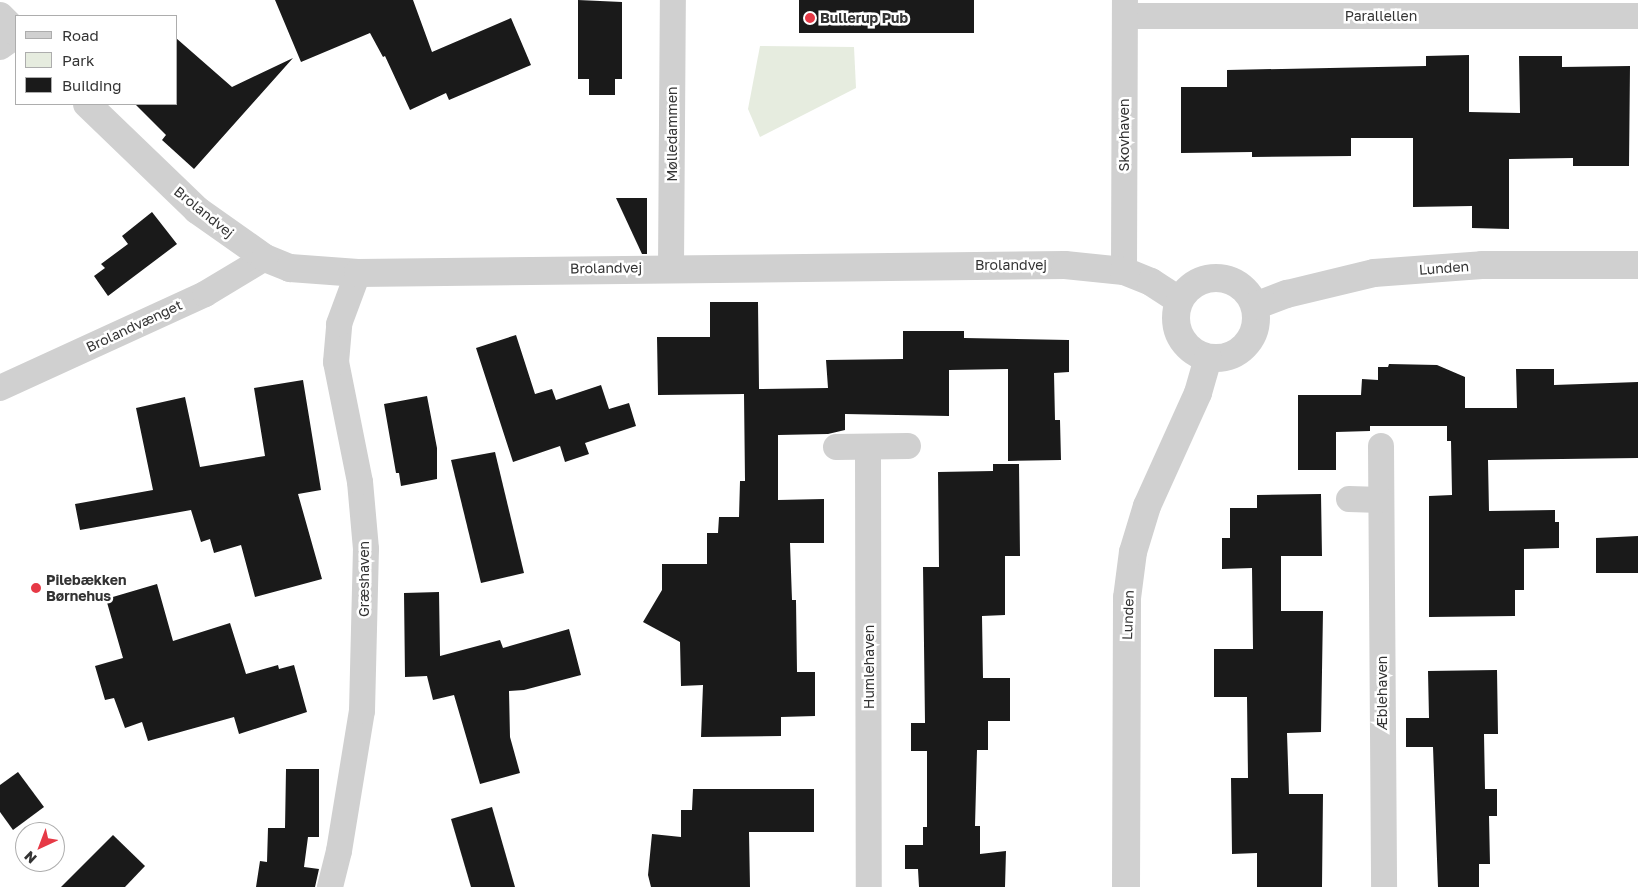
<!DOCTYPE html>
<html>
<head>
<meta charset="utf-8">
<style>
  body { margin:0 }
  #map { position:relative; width:1638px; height:887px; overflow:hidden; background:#fff; font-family:"Golos Text",sans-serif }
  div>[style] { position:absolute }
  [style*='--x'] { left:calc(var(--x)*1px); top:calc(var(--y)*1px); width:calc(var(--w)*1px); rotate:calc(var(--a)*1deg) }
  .green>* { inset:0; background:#e6ecdf }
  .building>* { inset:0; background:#1a1a1a }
  .minor>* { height:26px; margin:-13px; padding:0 13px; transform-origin:13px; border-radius:13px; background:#d0d0d0 }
  .tertiary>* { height:28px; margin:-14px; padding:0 14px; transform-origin:14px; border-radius:14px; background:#d0d0d0 }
  .tertiary>.ring { margin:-14px; padding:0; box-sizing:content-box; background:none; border:28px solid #d0d0d0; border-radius:50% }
  .dots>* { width:14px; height:14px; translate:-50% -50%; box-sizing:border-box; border:2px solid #fff; border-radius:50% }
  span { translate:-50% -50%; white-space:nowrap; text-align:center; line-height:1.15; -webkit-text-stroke:5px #fff; paint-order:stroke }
  .street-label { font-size:14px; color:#333 }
  .poi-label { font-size:14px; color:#333; font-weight:700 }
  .left { translate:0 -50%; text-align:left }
  .legend { position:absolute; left:15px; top:15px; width:162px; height:90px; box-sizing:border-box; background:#fff; border:1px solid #adadad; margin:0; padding:6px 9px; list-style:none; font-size:15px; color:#333 }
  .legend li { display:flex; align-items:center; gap:10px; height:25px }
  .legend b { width:25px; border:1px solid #adadad }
  .north { position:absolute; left:15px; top:822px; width:50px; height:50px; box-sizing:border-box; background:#fff; border:1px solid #adadad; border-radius:50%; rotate:223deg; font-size:14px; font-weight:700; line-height:20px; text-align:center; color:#333 }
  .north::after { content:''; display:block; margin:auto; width:18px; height:22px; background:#e63946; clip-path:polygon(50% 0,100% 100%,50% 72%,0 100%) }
</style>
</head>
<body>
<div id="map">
  <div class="green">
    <i style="clip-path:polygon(760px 46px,854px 47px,856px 88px,760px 137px,748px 109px)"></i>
  </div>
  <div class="building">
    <i style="clip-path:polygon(275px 0,413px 0,432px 52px,511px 18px,531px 65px,449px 100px,446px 93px,410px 110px,385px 56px,383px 57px,370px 33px,301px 62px)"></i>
    <i style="clip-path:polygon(578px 0,622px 2px,622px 79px,615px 79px,615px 95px,589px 95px,589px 79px,578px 79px)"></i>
    <i style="clip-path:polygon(799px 0,974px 0,974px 33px,799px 33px)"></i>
    <i style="clip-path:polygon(176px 38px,232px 87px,293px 58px,194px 169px,162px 140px,166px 135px,135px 104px,176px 104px)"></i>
    <i style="clip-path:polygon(1469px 55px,1469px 112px,1520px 113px,1519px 56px,1562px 56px,1562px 67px,1630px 66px,1629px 166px,1573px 166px,1573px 158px,1509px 159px,1509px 229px,1472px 228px,1472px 206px,1413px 207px,1413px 138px,1351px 138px,1351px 156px,1252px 157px,1252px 152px,1181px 153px,1181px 87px,1227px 87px,1227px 70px,1426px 66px,1426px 56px)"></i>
    <i style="clip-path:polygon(616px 198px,647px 198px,647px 254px,642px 254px)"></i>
    <i style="clip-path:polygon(152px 212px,177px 244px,108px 296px,94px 276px,105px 268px,101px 264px,128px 244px,122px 236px)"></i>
    <i style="clip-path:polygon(710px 302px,758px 302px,759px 389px,828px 388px,826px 360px,903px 359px,903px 331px,964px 331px,964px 338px,1069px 340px,1069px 372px,1054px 373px,1055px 420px,1060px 420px,1061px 460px,1008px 461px,1008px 369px,949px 370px,949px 416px,845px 414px,845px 430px,828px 434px,778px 435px,778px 500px,824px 499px,824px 543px,790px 543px,792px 600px,796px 600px,797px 672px,815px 672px,815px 716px,781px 717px,781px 736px,701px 737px,703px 685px,681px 686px,680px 642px,643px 622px,662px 590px,662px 564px,707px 564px,707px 533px,718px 533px,719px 517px,739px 517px,740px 481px,745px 481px,744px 394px,658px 395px,657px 337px,710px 337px)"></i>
    <i style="clip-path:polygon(516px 335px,535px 394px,552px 389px,556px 400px,601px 385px,609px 409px,629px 403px,636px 426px,585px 443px,589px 454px,565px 462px,560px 446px,513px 462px,476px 348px)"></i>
    <i style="clip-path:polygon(1389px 364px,1437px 365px,1465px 377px,1465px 408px,1517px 408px,1516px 369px,1554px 369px,1554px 385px,1638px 382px,1638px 458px,1488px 460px,1489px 511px,1555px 510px,1555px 522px,1559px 522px,1559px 548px,1524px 549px,1524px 590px,1515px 590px,1515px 616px,1429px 617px,1429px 496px,1452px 495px,1451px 441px,1447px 441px,1447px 426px,1370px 426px,1370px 431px,1336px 432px,1336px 470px,1298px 470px,1298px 395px,1361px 395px,1362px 379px,1378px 380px,1378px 367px,1388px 367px)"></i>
    <i style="clip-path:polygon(303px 380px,321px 490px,298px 494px,322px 579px,255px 597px,241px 545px,214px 553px,210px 539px,201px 542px,191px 510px,80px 530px,75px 504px,153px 490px,136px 408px,185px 397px,200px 467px,265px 456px,254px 388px)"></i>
    <i style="clip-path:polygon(427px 396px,437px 448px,437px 479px,401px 486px,399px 473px,396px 473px,384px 404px)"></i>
    <i style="clip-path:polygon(495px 452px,524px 573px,481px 583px,451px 460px)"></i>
    <i style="clip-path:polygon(993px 464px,1019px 464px,1020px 556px,1005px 556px,1005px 615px,982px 616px,983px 678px,1010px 678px,1010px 721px,988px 721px,988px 750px,977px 750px,975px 826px,980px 826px,980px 854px,1006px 851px,1005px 887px,919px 887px,918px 869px,905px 869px,905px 845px,923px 845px,923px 827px,927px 827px,927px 751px,911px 751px,911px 723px,925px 723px,923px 567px,939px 567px,938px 472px,993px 471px)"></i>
    <i style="clip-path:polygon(1321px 494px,1322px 556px,1281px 556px,1281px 611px,1323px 611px,1321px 732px,1287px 733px,1289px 794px,1323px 794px,1322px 887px,1257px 887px,1257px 853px,1232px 854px,1231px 778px,1248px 778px,1247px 697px,1214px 697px,1214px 649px,1253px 649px,1252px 568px,1222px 569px,1222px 538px,1230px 538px,1230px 508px,1257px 508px,1257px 495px)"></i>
    <i style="clip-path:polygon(1638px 536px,1638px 573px,1596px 573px,1596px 538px)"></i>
    <i style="clip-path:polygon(157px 584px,173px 641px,230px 623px,246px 674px,278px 665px,279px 669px,294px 665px,307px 712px,239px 734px,234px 717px,148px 741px,142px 722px,125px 728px,114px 698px,105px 700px,95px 666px,123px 658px,106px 599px)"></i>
    <i style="clip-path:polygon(439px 592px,440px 656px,500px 640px,503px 648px,569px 629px,581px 675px,524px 690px,509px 691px,510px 737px,520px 773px,480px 784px,454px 695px,433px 700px,427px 676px,405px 677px,404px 593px)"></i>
    <i style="clip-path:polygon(1497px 670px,1498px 734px,1484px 734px,1485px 789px,1497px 789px,1497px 816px,1489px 816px,1490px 864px,1479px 864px,1479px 887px,1438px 887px,1433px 747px,1406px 747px,1406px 718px,1429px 718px,1428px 671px)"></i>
    <i style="clip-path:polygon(286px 769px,319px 769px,319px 837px,308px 837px,304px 867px,319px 869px,315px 887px,256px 887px,260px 861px,267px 862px,268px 828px,285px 828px)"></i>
    <i style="clip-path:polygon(18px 772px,44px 807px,13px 830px,0 812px,0 785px)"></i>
    <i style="clip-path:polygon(693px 789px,814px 789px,814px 832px,749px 832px,750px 887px,651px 887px,648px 875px,652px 834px,681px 837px,681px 810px,692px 810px)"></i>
    <i style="clip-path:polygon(492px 807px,515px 887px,471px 887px,451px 819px)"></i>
    <i style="clip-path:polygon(113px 835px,145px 866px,125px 887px,61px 887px)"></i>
  </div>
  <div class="minor">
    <i style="--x:1125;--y:16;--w:513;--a:0"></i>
    <i style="--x:0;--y:47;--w:19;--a:-35"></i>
    <i style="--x:671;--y:267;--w:267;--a:-89.6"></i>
    <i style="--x:1124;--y:271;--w:271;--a:-89.8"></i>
    <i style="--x:0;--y:388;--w:226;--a:-24.6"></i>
    <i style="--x:205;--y:294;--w:70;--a:-31"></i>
    <i style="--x:1381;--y:446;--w:441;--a:89.6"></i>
    <i style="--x:836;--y:447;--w:72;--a:-0.8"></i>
    <i style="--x:868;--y:447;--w:440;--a:89.9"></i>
    <i style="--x:1349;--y:499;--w:32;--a:2"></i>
    <i style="--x:330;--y:887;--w:37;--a:-76"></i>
    <i style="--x:339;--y:851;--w:142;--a:-80.7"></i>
    <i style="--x:362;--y:711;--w:162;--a:-88.6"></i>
    <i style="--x:366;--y:549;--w:67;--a:-95.1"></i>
    <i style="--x:360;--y:482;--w:122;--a:-101.3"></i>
    <i style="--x:336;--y:362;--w:38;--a:-85"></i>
    <i style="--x:339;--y:324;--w:54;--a:-69.6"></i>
  </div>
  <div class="tertiary">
    <i style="--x:0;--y:16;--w:23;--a:45"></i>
    <i style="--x:87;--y:104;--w:153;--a:43.9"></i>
    <i style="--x:197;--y:210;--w:83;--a:35.2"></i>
    <i style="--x:265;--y:258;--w:27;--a:22"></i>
    <i style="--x:290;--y:268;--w:68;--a:4.2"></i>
    <i style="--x:358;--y:273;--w:707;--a:-0.65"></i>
    <i style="--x:1065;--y:265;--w:59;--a:5.8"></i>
    <i style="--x:1124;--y:271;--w:29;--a:22"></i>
    <i style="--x:1151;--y:282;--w:33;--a:33"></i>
    <i class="ring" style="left:1176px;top:278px;width:52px;height:52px"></i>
    <i style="--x:1255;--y:306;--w:34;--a:-21"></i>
    <i style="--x:1287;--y:294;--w:89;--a:-13.6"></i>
    <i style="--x:1374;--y:273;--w:108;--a:-4.2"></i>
    <i style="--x:1482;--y:265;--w:156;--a:0"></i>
    <i style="--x:1126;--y:887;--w:289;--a:-89.8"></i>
    <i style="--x:1127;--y:598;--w:46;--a:-82.6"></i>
    <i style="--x:1133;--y:552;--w:48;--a:-73.1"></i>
    <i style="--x:1147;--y:506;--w:124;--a:-65.7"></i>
    <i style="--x:1198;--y:393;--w:36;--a:-74"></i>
  </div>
  <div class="dots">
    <i style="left:810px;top:18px;background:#e63946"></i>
    <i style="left:36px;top:588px;background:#e63946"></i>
  </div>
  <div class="street-label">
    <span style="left:1381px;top:16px">Parallellen</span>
    <span style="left:672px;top:134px;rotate:-90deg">Mølledammen</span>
    <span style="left:1124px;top:135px;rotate:-90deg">Skovhaven</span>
    <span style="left:204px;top:212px;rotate:39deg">Brolandvej</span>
    <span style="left:1011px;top:265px">Brolandvej</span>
    <span style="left:606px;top:268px;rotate:-1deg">Brolandvej</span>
    <span style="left:1444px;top:268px;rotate:-4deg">Lunden</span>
    <span style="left:134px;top:326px;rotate:-25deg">Brolandvænget</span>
    <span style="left:364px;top:579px;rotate:-90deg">Græshaven</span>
    <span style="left:1128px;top:615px;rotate:-88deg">Lunden</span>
    <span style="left:869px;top:667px;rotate:-90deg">Humlehaven</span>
    <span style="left:1382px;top:693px;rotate:-90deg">Æblehaven</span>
  </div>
  <div class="poi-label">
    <span class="left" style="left:820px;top:18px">Bullerup Pub</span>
    <span class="left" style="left:46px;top:588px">Pilebækken<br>Børnehus</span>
  </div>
  <ul class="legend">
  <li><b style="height:6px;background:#d0d0d0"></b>Road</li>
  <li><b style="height:14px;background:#e6ecdf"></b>Park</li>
  <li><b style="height:14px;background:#1a1a1a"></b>Building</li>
  </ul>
  <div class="north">N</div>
</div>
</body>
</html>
